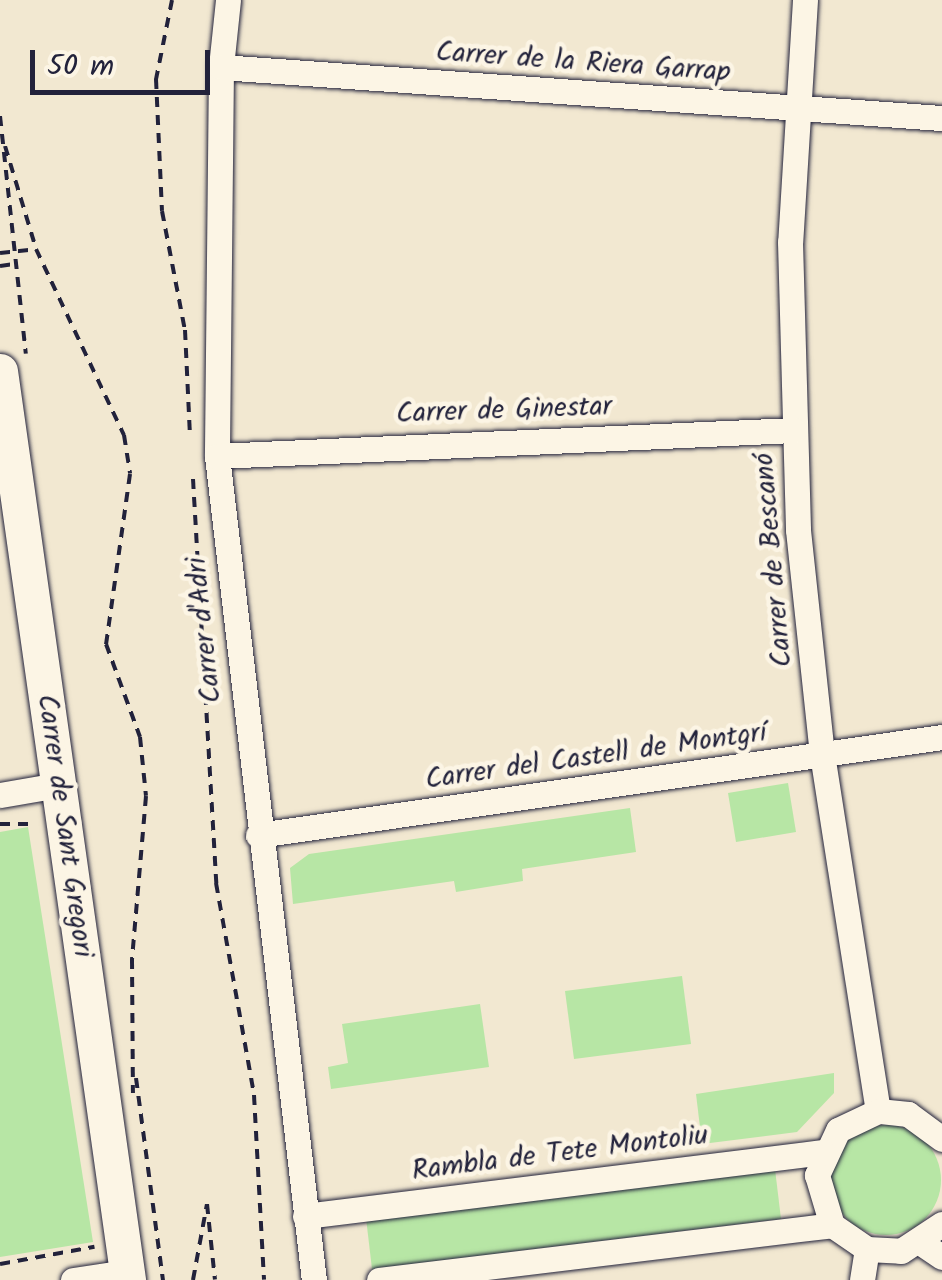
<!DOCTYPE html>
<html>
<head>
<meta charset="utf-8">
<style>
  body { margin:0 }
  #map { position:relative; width:942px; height:1280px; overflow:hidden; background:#f2e8d1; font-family:Kalam,sans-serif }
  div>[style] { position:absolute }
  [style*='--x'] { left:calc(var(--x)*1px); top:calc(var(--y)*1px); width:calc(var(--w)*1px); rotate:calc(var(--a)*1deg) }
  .green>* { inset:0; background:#b7e6a5 }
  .round { border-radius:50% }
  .path>* { height:4px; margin-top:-2px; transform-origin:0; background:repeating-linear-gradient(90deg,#22223b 0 10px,transparent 0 18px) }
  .roads { filter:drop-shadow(0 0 2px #22223b) drop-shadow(0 0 2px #22223b) }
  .street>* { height:25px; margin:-12.5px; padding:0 12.5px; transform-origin:12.5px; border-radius:12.5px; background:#fcf5e5 }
  .secondary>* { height:35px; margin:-17.5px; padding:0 17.5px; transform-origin:17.5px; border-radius:17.5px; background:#fcf5e5 }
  span { translate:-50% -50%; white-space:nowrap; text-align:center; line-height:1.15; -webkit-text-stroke:9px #fcf5e5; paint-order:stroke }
  .street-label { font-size:28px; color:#22223b }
  .scale { position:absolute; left:30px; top:50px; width:180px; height:45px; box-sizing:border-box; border:5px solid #22223b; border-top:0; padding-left:12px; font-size:30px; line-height:35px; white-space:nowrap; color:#22223b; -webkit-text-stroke:8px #fcf5e5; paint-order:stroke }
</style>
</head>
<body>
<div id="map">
  <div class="green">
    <i style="clip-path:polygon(788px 783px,796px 832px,736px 842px,728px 793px)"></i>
    <i style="clip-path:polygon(630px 808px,636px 852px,522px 869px,523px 881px,456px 892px,454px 881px,293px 904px,290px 868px,309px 854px)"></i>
    <i style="clip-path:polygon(28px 827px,93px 1242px,0 1257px,0 832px)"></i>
    <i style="clip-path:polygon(682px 976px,691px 1044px,574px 1059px,565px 991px)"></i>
    <i style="clip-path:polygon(480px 1004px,489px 1067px,331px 1089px,328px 1067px,348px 1063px,342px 1024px)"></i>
    <i style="clip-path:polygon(834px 1073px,834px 1093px,797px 1132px,702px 1144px,696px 1094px)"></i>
    <i class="round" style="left:831px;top:1125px;width:110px;height:110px"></i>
    <i style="clip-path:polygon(775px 1169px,781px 1219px,372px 1269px,366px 1218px)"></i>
  </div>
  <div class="path">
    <i style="--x:172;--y:0;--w:81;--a:101.4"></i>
    <i style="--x:156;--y:79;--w:132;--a:87.4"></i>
    <i style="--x:162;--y:211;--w:121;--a:79.1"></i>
    <i style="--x:185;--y:330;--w:105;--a:87.3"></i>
    <i style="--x:0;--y:116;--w:239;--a:83.8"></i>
    <i style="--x:5;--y:146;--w:108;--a:73.2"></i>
    <i style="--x:36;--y:249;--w:206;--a:64.7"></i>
    <i style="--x:124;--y:435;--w:39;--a:81"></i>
    <i style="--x:130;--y:474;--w:172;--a:98"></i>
    <i style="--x:106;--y:644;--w:99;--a:69.9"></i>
    <i style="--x:140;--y:737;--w:59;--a:84.2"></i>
    <i style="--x:146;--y:796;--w:164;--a:94.9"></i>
    <i style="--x:132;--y:959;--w:134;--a:89.6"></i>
    <i style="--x:0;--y:253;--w:36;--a:-6"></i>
    <i style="--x:0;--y:266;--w:14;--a:-8"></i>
    <i style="--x:193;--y:479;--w:405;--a:86.7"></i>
    <i style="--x:216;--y:883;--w:215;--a:79.8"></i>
    <i style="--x:254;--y:1095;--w:185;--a:86.9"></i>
    <i style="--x:0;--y:824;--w:34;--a:0"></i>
    <i style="--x:136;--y:1078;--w:204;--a:82.4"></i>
    <i style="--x:0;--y:1264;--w:96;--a:-10.3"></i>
    <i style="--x:193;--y:1280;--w:77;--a:-79.6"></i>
    <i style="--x:207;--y:1204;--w:76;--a:84"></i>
  </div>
  <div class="roads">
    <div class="street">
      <i style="--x:228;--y:0;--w:67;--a:96"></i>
      <i style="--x:221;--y:67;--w:389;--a:90.6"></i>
      <i style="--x:217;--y:456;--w:830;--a:83.29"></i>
      <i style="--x:805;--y:0;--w:242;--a:93.5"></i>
      <i style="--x:790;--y:242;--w:288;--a:88.4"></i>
      <i style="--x:798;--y:530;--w:225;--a:83.9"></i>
      <i style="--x:822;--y:754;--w:361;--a:81.1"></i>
      <i style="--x:221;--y:67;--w:723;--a:4.05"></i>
      <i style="--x:217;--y:456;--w:577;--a:-2.58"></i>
      <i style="--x:0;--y:795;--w:59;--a:-9.8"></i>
      <i style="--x:258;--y:835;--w:691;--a:-8.15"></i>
      <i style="--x:942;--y:1139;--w:42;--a:-143.7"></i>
      <i style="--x:908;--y:1114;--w:30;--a:-174"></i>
      <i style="--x:878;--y:1111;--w:44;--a:154.6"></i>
      <i style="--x:838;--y:1130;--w:50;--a:115"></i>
      <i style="--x:817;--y:1175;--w:52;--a:73.3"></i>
      <i style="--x:832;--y:1225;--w:42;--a:34.4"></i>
      <i style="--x:867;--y:1249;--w:34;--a:3"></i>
      <i style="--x:901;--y:1251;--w:49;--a:-33.4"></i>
      <i style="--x:305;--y:1216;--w:522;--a:-7.04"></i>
      <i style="--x:921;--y:1243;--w:25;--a:34"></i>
      <i style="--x:73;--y:1280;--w:55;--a:-8.4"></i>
      <i style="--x:379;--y:1280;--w:456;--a:-6.9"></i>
      <i style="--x:862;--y:1280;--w:31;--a:-81"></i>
    </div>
    <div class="secondary">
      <i style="--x:0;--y:371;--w:918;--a:81.98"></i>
    </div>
  </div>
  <div class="street-label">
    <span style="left:583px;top:63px;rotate:4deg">Carrer de la Riera Garrap</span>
    <span style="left:504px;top:411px;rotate:-2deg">Carrer de Ginestar</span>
    <span style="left:774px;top:560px;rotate:-95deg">Carrer de Bescanó</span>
    <span style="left:205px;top:630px;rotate:-96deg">Carrer d'Adri</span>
    <span style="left:596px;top:757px;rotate:-8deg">Carrer del Castell de Montgrí</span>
    <span style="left:64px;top:826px;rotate:82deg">Carrer de Sant Gregori</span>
    <span style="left:560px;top:1154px;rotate:-7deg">Rambla de Tete Montoliu</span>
  </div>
  <div class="scale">50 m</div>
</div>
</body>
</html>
